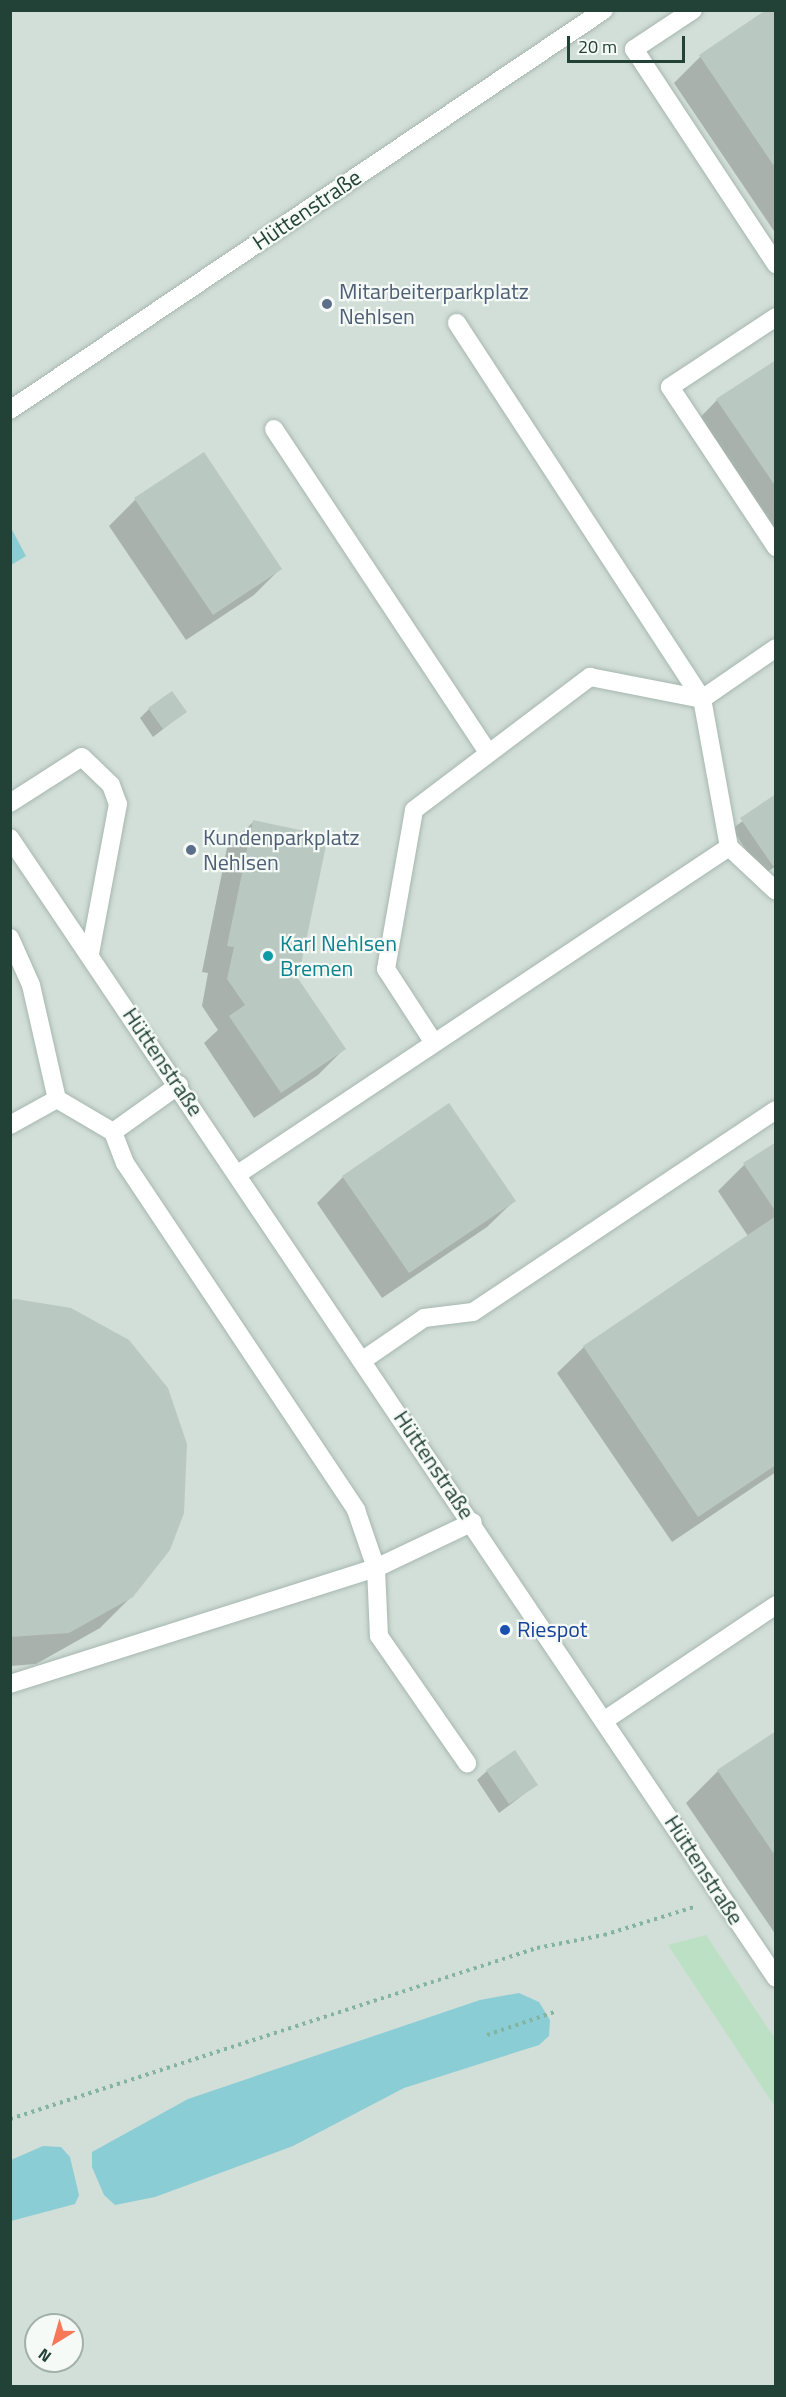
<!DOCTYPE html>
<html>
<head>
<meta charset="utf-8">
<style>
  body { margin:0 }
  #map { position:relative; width:786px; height:2397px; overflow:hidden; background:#e4eee9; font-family:"Titillium Web",sans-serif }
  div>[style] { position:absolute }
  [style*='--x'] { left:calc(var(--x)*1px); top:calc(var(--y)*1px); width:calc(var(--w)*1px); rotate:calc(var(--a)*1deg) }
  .built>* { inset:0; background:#d2ded8 }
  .green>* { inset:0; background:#bce0c4 }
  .water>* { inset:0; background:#8acdd5 }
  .shadow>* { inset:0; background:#0003 }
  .building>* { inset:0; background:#b9c9c2 }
  .path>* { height:4px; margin-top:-2px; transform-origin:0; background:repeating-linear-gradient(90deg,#83b3a1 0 3px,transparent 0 7.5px) }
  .roads { filter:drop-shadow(0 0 2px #a6b7b0) drop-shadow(0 0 2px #a6b7b0) }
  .minor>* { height:18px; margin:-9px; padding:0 9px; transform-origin:9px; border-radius:9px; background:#fff }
  .dots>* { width:16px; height:16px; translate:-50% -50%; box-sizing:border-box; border:3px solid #f5faf7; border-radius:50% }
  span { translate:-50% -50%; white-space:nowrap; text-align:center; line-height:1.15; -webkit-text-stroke:4.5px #f5faf7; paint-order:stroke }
  .street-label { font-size:22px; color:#224137 }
  .service-label { font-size:22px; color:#4e5e75 }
  .left { translate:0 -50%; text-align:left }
  .culture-label { font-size:22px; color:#0d838f }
  .transit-label { font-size:22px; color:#164399 }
  .frame { position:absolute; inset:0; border:12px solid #224137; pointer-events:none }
  .north { position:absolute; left:24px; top:2313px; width:60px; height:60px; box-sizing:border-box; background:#f5faf7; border:2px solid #a1b0aa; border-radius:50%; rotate:217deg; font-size:16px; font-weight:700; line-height:24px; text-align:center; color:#224137 }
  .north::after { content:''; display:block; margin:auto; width:21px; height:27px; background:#f77859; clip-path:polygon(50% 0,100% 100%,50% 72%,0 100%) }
  .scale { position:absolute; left:567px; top:36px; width:118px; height:27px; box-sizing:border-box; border:3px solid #224137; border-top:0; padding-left:8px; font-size:18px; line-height:21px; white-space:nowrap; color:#224137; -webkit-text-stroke:4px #f5faf7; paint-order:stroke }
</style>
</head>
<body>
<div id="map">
  <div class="built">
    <i style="clip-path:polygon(evenodd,11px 11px,775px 11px,775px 2386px,11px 2386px,11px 11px,36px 2325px,72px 2325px,72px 2361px,36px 2361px,36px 2325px)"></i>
  </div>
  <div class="green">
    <i style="clip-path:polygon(706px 1935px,775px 2039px,775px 2107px,668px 1945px)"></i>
  </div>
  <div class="water">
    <i style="clip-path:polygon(11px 528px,26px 556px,11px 565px,10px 565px)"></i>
    <i style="clip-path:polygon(519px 1993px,539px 2002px,550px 2020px,549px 2036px,539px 2045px,404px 2088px,293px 2146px,155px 2197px,115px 2205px,104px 2195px,92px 2167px,92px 2152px,188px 2099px,480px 2000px)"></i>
    <i style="clip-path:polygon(43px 2146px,61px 2147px,70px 2157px,79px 2195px,75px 2204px,11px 2221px,11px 2160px)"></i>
  </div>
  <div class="shadow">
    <i style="clip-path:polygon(776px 10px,776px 234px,674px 83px,700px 57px)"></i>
    <i style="clip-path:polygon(776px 362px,776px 552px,691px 427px,717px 400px)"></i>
    <i style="clip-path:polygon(203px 454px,280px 569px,254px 595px,186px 640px,109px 526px,135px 500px)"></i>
    <i style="clip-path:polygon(149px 709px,185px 712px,153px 737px,140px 718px)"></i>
    <i style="clip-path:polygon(776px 796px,776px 866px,763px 875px,732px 829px)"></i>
    <i style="clip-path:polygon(253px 822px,300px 964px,293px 975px,344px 1049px,318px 1075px,254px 1118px,204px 1043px,218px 1030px,202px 1006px,208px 973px,202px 972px,227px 848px)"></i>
    <i style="clip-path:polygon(776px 1144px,776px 1472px,672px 1542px,557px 1373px,584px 1347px,748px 1236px,718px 1191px,744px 1165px)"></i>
    <i style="clip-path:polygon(343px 1177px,514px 1201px,487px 1227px,382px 1298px,317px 1203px)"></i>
    <i style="clip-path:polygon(10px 1301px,132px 1596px,100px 1628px,36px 1664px,10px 1666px)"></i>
    <i style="clip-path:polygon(776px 1733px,776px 1935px,686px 1803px,718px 1771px)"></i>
    <i style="clip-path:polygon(487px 1771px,536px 1785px,499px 1813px,477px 1780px)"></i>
  </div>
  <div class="building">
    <i style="clip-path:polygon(766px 10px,776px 10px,776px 169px,699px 55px)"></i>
    <i style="clip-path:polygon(776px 360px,776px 487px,716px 399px)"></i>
    <i style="clip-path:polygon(204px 452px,282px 569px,213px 615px,134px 498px)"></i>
    <i style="clip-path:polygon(172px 691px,187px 712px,163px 729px,148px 708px)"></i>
    <i style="clip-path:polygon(776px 794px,776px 864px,773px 866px,740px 818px)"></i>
    <i style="clip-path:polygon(253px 820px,328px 836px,301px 965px,297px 964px,295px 974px,346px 1049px,281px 1093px,229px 1016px,245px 1005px,227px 979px,234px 947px,227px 946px)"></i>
    <i style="clip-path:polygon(449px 1103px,516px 1201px,409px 1273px,342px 1176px)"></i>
    <i style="clip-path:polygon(776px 1142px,776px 1212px,743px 1163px)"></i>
    <i style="clip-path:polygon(776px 1216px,776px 1465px,698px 1517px,583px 1346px)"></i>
    <i style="clip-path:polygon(16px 1299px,71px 1308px,129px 1340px,168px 1388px,187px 1444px,184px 1513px,170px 1550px,133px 1597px,69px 1633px,10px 1637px,10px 1300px)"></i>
    <i style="clip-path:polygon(776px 1731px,776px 1857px,717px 1770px)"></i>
    <i style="clip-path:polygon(515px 1750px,538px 1785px,509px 1804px,486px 1770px)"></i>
  </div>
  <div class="path">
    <i style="--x:487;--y:2035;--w:74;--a:-18.9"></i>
    <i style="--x:10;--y:2119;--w:554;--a:-17.98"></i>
    <i style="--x:537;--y:1948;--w:68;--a:-11"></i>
    <i style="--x:604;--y:1935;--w:94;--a:-17.3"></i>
  </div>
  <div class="roads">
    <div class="minor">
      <i style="--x:693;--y:10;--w:71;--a:146.5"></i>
      <i style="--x:634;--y:49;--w:258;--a:56.6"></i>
      <i style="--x:776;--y:317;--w:127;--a:146.6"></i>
      <i style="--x:670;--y:387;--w:192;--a:56.5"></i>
      <i style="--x:10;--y:410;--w:716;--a:-33.96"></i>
      <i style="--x:274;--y:429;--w:387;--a:56.5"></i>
      <i style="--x:10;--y:803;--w:85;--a:-32.6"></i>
      <i style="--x:82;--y:757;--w:40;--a:44"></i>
      <i style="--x:111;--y:785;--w:20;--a:70"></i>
      <i style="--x:118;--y:804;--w:153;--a:100.6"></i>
      <i style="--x:10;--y:838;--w:1373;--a:56.1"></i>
      <i style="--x:729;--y:847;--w:64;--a:43.1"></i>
      <i style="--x:10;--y:938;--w:51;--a:65.9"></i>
      <i style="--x:31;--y:985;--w:117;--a:77.2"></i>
      <i style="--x:57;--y:1099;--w:54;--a:151"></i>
      <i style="--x:434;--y:1043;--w:88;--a:-123"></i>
      <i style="--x:386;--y:969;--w:161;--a:-80"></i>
      <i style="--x:414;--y:810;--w:221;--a:-37.1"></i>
      <i style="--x:590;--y:677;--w:114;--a:11.1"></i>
      <i style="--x:702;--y:699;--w:90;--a:-34.6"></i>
      <i style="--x:57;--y:1099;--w:65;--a:30.5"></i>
      <i style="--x:113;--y:1132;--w:81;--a:-35.5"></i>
      <i style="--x:113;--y:1132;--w:33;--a:69"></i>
      <i style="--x:125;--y:1163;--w:417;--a:56.3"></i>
      <i style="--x:356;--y:1510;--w:61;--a:71"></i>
      <i style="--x:376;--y:1568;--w:68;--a:87.5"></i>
      <i style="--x:379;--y:1636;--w:155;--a:55.3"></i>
      <i style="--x:238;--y:1174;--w:590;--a:-33.66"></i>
      <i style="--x:729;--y:847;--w:150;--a:-100.3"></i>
      <i style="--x:702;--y:699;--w:449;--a:-123.1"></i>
      <i style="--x:363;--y:1360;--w:74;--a:-34.5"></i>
      <i style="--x:424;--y:1318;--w:49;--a:-7"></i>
      <i style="--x:473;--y:1312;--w:364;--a:-33.7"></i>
      <i style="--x:10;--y:1684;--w:384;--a:-17.6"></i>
      <i style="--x:376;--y:1568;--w:107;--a:-25.4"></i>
      <i style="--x:605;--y:1720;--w:206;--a:-33.9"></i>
    </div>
  </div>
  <div class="dots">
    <i style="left:327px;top:304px;background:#5c6f8a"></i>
    <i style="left:191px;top:850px;background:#5c6f8a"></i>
    <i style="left:268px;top:956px;background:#0f9aa8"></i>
    <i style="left:505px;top:1630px;background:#1a4fb4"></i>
  </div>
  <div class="street-label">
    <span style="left:307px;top:210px;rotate:-34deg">Hüttenstraße</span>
    <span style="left:163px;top:1062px;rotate:56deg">Hüttenstraße</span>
    <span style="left:434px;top:1465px;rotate:56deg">Hüttenstraße</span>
    <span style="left:704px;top:1870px;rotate:57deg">Hüttenstraße</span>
  </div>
  <div class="service-label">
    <span class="left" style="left:339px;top:304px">Mitarbeiterparkplatz<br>Nehlsen</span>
    <span class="left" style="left:203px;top:850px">Kundenparkplatz<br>Nehlsen</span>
  </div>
  <div class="culture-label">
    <span class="left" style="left:280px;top:956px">Karl Nehlsen<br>Bremen</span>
  </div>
  <div class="transit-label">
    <span class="left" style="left:517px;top:1630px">Riespot</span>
  </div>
  <div class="frame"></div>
  <div class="north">N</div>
  <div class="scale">20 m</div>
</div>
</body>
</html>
